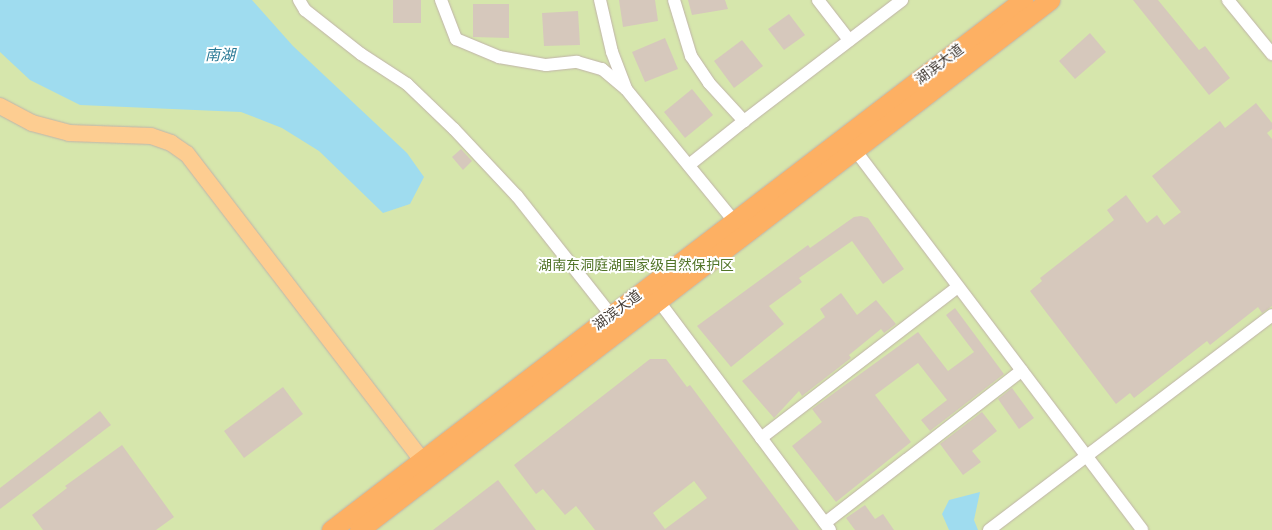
<!DOCTYPE html>
<html>
<head>
<meta charset="utf-8">
<style>
  body { margin:0 }
  #map { position:relative; width:1272px; height:530px; overflow:hidden; background:#f2ebe4; font-family:"IBM Plex Sans","Noto Sans SC",sans-serif }
  div>[style] { position:absolute }
  [style*='--x'] { left:calc(var(--x)*1px); top:calc(var(--y)*1px); width:calc(var(--w)*1px); rotate:calc(var(--a)*1deg) }
  .green>* { inset:0; background:#d6e6ac }
  .water>* { inset:0; background:#9fdcef }
  .building>* { inset:0; background:#d6c8bc }
  .roads { filter:drop-shadow(0 0 1px #c0b4a9) drop-shadow(0 0 1px #c0b4a9) }
  .minor>* { height:12px; margin:-6px; padding:0 6px; transform-origin:6px; border-radius:6px; background:#fff }
  .major>* { height:16px; margin:-8px; padding:0 8px; transform-origin:8px; border-radius:8px; background:#fdcd91 }
  .highway>* { height:19px; margin:-9.5px; padding:0 9.5px; transform-origin:9.5px; border-radius:9.5px; background:#fdb063 }
  span { translate:-50% -50%; white-space:nowrap; text-align:center; line-height:1.15; -webkit-text-stroke:4px #fff; paint-order:stroke }
  .street-label { font-size:14px; color:#433b34 }
  .park-label { font-size:14px; color:#517428 }
  .water-label { font-size:15px; color:#2a7a96; font-style:italic }
</style>
</head>
<body>
<div id="map">
  <div class="green">
    <i style="clip-path:polygon(0 0,1272px 0,1272px 530px,0 530px)"></i>
  </div>
  <div class="water">
    <i style="clip-path:polygon(0 0,252px 0,293px 46px,407px 153px,424px 177px,410px 204px,383px 213px,319px 151px,282px 128px,241px 112px,80px 105px,30px 80px,0 52px)"></i>
    <i style="clip-path:polygon(980px 492px,974px 520px,978px 530px,949px 530px,942px 514px,949px 500px)"></i>
  </div>
  <div class="building">
    <i style="clip-path:polygon(393px 0,421px 0,421px 23px,393px 23px)"></i>
    <i style="clip-path:polygon(619px 0,655px 0,658px 21px,623px 27px)"></i>
    <i style="clip-path:polygon(688px 0,725px 0,728px 9px,692px 15px)"></i>
    <i style="clip-path:polygon(1133px 0,1158px 0,1199px 50px,1205px 46px,1230px 78px,1209px 95px)"></i>
    <i style="clip-path:polygon(473px 4px,509px 4px,509px 38px,473px 37px)"></i>
    <i style="clip-path:polygon(578px 11px,580px 45px,544px 46px,542px 13px)"></i>
    <i style="clip-path:polygon(789px 14px,805px 35px,784px 50px,768px 29px)"></i>
    <i style="clip-path:polygon(1090px 33px,1106px 52px,1075px 79px,1059px 61px)"></i>
    <i style="clip-path:polygon(665px 38px,678px 69px,645px 82px,632px 52px)"></i>
    <i style="clip-path:polygon(742px 40px,763px 66px,734px 88px,714px 61px)"></i>
    <i style="clip-path:polygon(692px 89px,713px 115px,685px 138px,664px 112px)"></i>
    <i style="clip-path:polygon(1256px 103px,1272px 123px,1272px 129px,1267px 133px,1272px 139px,1272px 306px,1262px 313px,1258px 307px,1210px 345px,1207px 341px,1134px 398px,1130px 393px,1116px 404px,1030px 291px,1042px 281px,1040px 278px,1114px 220px,1107px 210px,1126px 195px,1147px 223px,1157px 215px,1164px 225px,1181px 212px,1152px 176px,1220px 121px,1225px 128px)"></i>
    <i style="clip-path:polygon(461px 149px,472px 161px,463px 170px,452px 157px)"></i>
    <i style="clip-path:polygon(861px 216px,868px 218px,904px 269px,883px 284px,852px 241px,799px 278px,802px 282px,769px 306px,784px 324px,731px 367px,697px 326px,808px 245px,810px 248px,854px 217px)"></i>
    <i style="clip-path:polygon(841px 293px,857px 315px,876px 300px,896px 324px,884px 333px,881px 329px,849px 355px,851px 358px,802px 396px,799px 391px,774px 418px,742px 381px,825px 317px,820px 309px)"></i>
    <i style="clip-path:polygon(955px 308px,1004px 374px,930px 431px,921px 420px,947px 400px,918px 363px,875px 395px,911px 442px,836px 502px,792px 446px,822px 422px,812px 409px,918px 332px,948px 371px,974px 352px,946px 315px)"></i>
    <i style="clip-path:polygon(evenodd,650px 359px,666px 359px,687px 387px,690px 385px,799px 530px,595px 530px,576px 506px,565px 515px,543px 489px,536px 494px,514px 465px,650px 359px,694px 481px,707px 498px,665px 529px,653px 513px,694px 481px)"></i>
    <i style="clip-path:polygon(283px 387px,303px 414px,244px 458px,224px 431px)"></i>
    <i style="clip-path:polygon(1012px 388px,1034px 418px,1019px 429px,998px 399px)"></i>
    <i style="clip-path:polygon(100px 411px,111px 425px,0 509px,0 488px)"></i>
    <i style="clip-path:polygon(982px 412px,997px 431px,972px 451px,981px 462px,963px 475px,940px 444px)"></i>
    <i style="clip-path:polygon(122px 445px,174px 517px,156px 530px,43px 530px,32px 515px,67px 488px,65px 486px)"></i>
    <i style="clip-path:polygon(498px 480px,536px 530px,433px 530px)"></i>
    <i style="clip-path:polygon(865px 505px,875px 519px,883px 514px,894px 530px,855px 530px,846px 518px)"></i>
  </div>
  <div class="roads">
    <div class="minor">
      <i style="--x:299;--y:0;--w:12;--a:59"></i>
      <i style="--x:305;--y:10;--w:71;--a:38.2"></i>
      <i style="--x:361;--y:54;--w:55;--a:33.1"></i>
      <i style="--x:407;--y:84;--w:65;--a:43.8"></i>
      <i style="--x:454;--y:129;--w:92;--a:46.8"></i>
      <i style="--x:517;--y:196;--w:152;--a:51.7"></i>
      <i style="--x:441;--y:0;--w:42;--a:69"></i>
      <i style="--x:456;--y:39;--w:47;--a:22.7"></i>
      <i style="--x:499;--y:57;--w:48;--a:9.7"></i>
      <i style="--x:546;--y:65;--w:31;--a:-6"></i>
      <i style="--x:577;--y:62;--w:26;--a:16"></i>
      <i style="--x:602;--y:69;--w:31;--a:40"></i>
      <i style="--x:626;--y:89;--w:171;--a:50.7"></i>
      <i style="--x:600;--y:0;--w:53;--a:77"></i>
      <i style="--x:612;--y:52;--w:40;--a:69"></i>
      <i style="--x:674;--y:0;--w:59;--a:73.1"></i>
      <i style="--x:691;--y:56;--w:32;--a:56"></i>
      <i style="--x:709;--y:83;--w:52;--a:47.4"></i>
      <i style="--x:744;--y:121;--w:199;--a:-37.4"></i>
      <i style="--x:818;--y:0;--w:51;--a:52.2"></i>
      <i style="--x:1228;--y:0;--w:70;--a:50.8"></i>
      <i style="--x:855;--y:150;--w:476;--a:52.9"></i>
      <i style="--x:689;--y:165;--w:70;--a:-38.7"></i>
      <i style="--x:658;--y:300;--w:287;--a:53.2"></i>
      <i style="--x:761;--y:438;--w:248;--a:-37.5"></i>
      <i style="--x:825;--y:523;--w:249;--a:-37.8"></i>
      <i style="--x:989;--y:530;--w:355;--a:-37.2"></i>
    </div>
    <div class="major">
      <i style="--x:0;--y:106;--w:36;--a:28"></i>
      <i style="--x:32;--y:123;--w:38;--a:15"></i>
      <i style="--x:69;--y:133;--w:82;--a:2.1"></i>
      <i style="--x:151;--y:136;--w:21;--a:19"></i>
      <i style="--x:171;--y:143;--w:19;--a:35"></i>
      <i style="--x:187;--y:154;--w:386;--a:52.5"></i>
    </div>
    <div class="highway">
      <i style="--x:331;--y:530;--w:872;--a:-37.45"></i>
      <i style="--x:359;--y:530;--w:871;--a:-37.49"></i>
    </div>
  </div>
  <div class="street-label">
    <span style="left:939px;top:64px;rotate:-37deg">湖滨大道</span>
    <span style="left:617px;top:310px;rotate:-37deg">湖滨大道</span>
  </div>
  <div class="park-label">
    <span style="left:636px;top:265px">湖南东洞庭湖国家级自然保护区</span>
  </div>
  <div class="water-label">
    <span style="left:220px;top:55px">南湖</span>
  </div>
</div>
</body>
</html>
